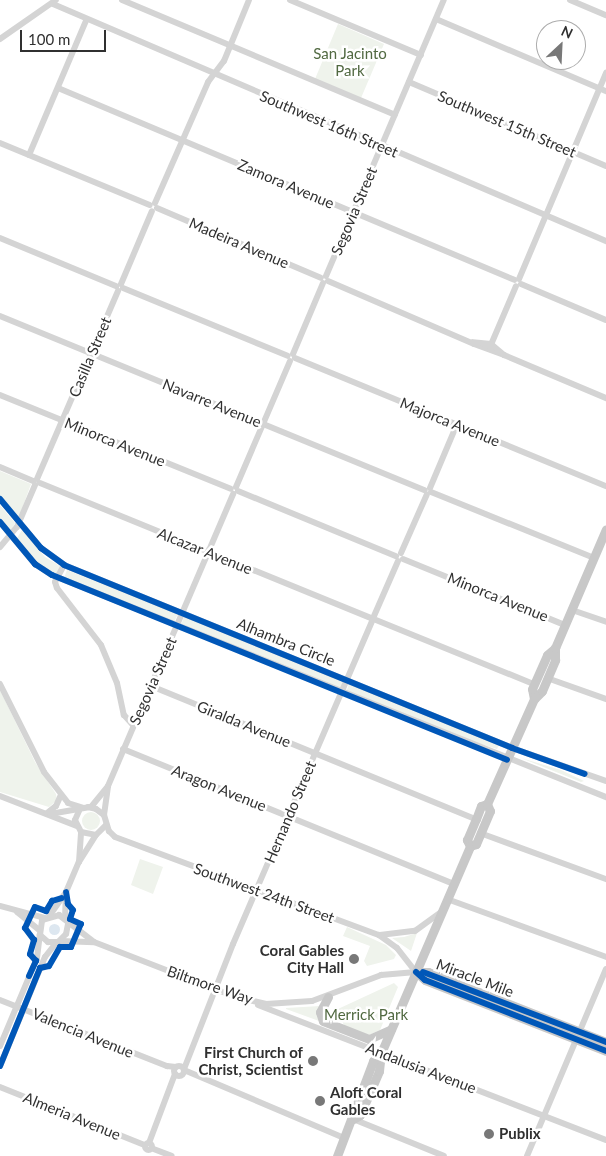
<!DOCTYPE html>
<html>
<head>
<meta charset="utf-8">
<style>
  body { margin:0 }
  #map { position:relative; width:606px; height:1156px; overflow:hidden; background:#fff; font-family:Lato,sans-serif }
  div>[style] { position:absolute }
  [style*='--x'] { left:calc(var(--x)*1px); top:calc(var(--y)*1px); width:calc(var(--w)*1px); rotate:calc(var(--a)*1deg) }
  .green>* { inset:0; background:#eff3ec }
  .round { border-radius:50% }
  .water>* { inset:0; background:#dde7f0 }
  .minor>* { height:6px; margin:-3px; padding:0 3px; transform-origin:3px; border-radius:3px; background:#d4d4d4 }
  .minor>.ring { margin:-3px; padding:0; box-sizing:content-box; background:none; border:6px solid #d4d4d4; border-radius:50% }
  .major>* { height:9px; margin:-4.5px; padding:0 4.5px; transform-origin:4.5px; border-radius:4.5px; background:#c8c8c8 }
  .cycleway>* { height:6px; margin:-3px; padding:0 3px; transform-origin:3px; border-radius:3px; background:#0057b8 }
  .dots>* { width:14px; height:14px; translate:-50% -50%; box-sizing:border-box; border:2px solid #fff; border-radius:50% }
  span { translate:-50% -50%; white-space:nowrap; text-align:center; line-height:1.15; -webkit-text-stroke:5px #fff; paint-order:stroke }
  .park-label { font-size:15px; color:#516941 }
  .street-label { font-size:15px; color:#303030 }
  .poi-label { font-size:15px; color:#303030; font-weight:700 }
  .right { translate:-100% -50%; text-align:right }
  .left { translate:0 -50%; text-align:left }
  .north { position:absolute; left:536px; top:20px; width:50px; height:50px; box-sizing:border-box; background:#fff; border:1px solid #acacac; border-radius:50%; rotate:25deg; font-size:14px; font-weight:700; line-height:20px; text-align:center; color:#303030 }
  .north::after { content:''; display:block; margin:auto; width:18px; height:22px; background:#787878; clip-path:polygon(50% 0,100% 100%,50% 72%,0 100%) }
  .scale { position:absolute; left:20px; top:30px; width:86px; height:22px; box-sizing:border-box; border:2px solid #303030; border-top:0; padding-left:6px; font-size:15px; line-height:18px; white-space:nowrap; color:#303030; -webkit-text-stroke:4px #fff; paint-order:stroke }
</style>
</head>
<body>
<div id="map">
  <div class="green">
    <i style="clip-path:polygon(338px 24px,384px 44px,361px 98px,315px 79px)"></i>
    <i style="clip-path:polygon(0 471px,31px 484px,19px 517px,0 496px)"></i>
    <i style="clip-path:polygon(0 505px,15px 523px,11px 532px,0 518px)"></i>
    <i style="clip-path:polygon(22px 530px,45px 557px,60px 566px,56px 575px,40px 565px,17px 538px)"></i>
    <i style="clip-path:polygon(67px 570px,178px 614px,174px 622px,64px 578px)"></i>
    <i style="clip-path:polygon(184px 617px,343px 682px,341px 689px,181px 625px)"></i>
    <i style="clip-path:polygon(349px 684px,499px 745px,497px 749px,468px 740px,346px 692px)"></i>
    <i style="clip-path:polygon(0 690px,35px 762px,56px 794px,57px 800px,49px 807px,0 792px)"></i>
    <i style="clip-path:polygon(521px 758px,561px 770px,584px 781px,581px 782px)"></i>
    <i class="round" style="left:82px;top:812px;width:18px;height:18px"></i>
    <i style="clip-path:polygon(140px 859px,163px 867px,153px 894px,131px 885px)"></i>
    <i style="clip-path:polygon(347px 927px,386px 945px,396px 955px,394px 959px,367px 966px,364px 961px,370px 946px,343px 936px)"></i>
    <i style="clip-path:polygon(417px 933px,411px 951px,392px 938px,404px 937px)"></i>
    <i style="clip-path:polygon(394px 983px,398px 987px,380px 1030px,369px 1035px,345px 1027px,342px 1021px,325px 1015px)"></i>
    <i style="clip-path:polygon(320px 1006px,319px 1021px,286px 1009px,286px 1008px)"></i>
  </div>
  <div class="water">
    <i class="round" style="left:48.5px;top:923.5px;width:11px;height:11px"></i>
  </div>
  <div class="minor">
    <i style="--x:122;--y:0;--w:296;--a:22.8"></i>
    <i style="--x:290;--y:0;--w:142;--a:22.8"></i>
    <i style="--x:570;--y:0;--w:39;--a:23"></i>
    <i style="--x:53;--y:4;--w:602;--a:23.2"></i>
    <i style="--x:436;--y:19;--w:185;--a:23"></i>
    <i style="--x:0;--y:39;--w:68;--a:-34.9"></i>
    <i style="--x:409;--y:82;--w:214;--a:23.1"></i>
    <i style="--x:58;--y:88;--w:495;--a:22.8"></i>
    <i style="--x:0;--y:143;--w:162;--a:22.5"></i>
    <i style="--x:29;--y:155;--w:146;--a:-67"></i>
    <i style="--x:155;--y:203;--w:132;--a:-66.3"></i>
    <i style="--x:208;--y:82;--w:26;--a:-53"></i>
    <i style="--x:224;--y:61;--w:66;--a:-67.7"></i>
    <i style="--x:157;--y:208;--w:178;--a:23.1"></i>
    <i style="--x:0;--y:238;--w:126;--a:22.5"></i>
    <i style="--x:326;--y:276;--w:300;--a:-66.9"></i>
    <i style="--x:519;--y:279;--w:224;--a:-67.1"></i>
    <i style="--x:328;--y:281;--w:159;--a:23.3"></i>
    <i style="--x:474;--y:344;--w:32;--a:20"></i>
    <i style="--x:504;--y:355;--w:17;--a:-140"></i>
    <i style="--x:491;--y:344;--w:18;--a:-174"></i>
    <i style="--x:121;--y:284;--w:79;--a:-67"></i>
    <i style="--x:521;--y:284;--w:92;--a:23"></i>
    <i style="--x:123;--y:288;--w:178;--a:22.4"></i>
    <i style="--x:0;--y:316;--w:459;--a:22.3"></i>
    <i style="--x:490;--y:347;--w:66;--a:-66.9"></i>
    <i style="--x:293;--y:354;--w:77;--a:-67.1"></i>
    <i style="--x:504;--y:355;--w:111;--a:22.9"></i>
    <i style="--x:295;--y:358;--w:336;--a:22.4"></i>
    <i style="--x:0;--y:395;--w:249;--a:22.1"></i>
    <i style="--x:0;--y:467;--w:36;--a:23"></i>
    <i style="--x:37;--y:479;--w:205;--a:-66.7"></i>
    <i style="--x:40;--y:483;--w:357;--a:22.2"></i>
    <i style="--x:236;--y:487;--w:137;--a:-66.8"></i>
    <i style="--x:430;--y:488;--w:69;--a:-67.1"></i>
    <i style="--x:238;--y:491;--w:171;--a:22.4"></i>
    <i style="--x:431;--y:492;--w:176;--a:22"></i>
    <i style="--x:0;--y:499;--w:64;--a:50.1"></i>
    <i style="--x:41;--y:548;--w:29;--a:36"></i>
    <i style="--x:64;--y:565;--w:484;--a:22.2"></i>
    <i style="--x:512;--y:748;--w:100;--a:19.3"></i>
    <i style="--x:0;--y:522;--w:55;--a:50.2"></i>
    <i style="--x:35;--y:564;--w:20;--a:33"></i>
    <i style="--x:52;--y:575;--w:597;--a:21.84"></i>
    <i style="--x:0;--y:547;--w:26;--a:-50"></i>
    <i style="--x:17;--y:527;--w:46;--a:-66.8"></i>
    <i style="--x:401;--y:553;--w:64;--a:-66.2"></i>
    <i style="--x:403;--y:559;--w:175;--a:22.2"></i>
    <i style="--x:64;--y:565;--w:19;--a:118"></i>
    <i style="--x:55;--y:582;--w:6;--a:72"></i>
    <i style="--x:57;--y:588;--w:72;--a:52.3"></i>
    <i style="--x:101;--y:645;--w:41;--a:67.2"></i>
    <i style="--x:117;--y:683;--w:33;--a:78"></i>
    <i style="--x:124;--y:715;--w:13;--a:48"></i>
    <i style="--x:572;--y:610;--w:36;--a:19"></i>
    <i style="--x:374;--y:616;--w:60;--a:-66.4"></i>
    <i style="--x:376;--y:620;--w:170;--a:22.1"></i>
    <i style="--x:547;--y:678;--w:63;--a:19.6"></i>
    <i style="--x:0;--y:684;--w:98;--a:63.4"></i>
    <i style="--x:44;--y:772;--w:39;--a:52"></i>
    <i style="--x:68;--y:803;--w:16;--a:18"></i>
    <i style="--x:151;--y:686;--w:351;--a:22.3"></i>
    <i style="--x:123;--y:749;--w:357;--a:22.2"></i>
    <i style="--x:0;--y:796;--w:83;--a:21.3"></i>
    <i style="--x:91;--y:807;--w:27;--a:-51"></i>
    <i style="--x:79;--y:811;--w:10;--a:114"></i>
    <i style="--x:75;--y:820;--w:13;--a:63"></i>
    <i style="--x:81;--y:832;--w:15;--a:11"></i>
    <i style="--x:96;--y:835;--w:14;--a:-45"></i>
    <i style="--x:47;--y:813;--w:11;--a:-38"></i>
    <i style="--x:56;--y:806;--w:12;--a:-66"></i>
    <i style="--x:50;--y:814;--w:39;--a:-10"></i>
    <i style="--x:88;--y:807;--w:8;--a:14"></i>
    <i style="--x:96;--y:809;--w:10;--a:37"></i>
    <i style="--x:104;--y:815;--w:17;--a:73"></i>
    <i style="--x:109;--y:831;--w:8;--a:45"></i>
    <i style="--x:115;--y:837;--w:282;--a:20.4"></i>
    <i style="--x:379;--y:935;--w:22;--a:36"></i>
    <i style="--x:397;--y:948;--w:31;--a:52"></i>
    <i style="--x:104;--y:815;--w:29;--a:-82"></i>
    <i style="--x:108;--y:786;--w:318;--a:-66.8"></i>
    <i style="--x:480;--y:833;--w:134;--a:20.1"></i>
    <i style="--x:79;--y:862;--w:32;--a:-58"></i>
    <i style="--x:447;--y:899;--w:169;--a:20"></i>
    <i style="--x:0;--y:906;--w:47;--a:14.9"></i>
    <i style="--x:17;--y:912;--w:28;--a:39"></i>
    <i style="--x:50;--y:915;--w:28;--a:-55"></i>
    <i style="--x:66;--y:892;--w:33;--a:-67"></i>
    <i style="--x:79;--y:862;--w:30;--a:-86"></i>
    <i style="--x:65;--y:919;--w:27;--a:-88"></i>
    <i style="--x:68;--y:924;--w:10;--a:101"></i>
    <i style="--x:66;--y:934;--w:11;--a:135"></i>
    <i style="--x:58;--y:942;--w:10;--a:180"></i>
    <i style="--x:48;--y:942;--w:11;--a:-139"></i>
    <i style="--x:40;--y:935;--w:15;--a:-82"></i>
    <i style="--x:42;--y:920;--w:18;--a:-16"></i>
    <i style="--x:59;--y:915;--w:44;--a:37.6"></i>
    <i style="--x:94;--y:942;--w:152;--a:21.2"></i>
    <i style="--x:236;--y:997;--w:31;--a:13"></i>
    <i style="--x:266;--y:1004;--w:46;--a:-3.7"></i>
    <i style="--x:312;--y:1001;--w:74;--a:-20.6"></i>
    <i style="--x:381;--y:975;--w:35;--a:-5"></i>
    <i style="--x:380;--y:935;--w:35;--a:-7"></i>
    <i style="--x:415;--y:931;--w:32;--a:-36"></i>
    <i style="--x:61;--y:941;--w:33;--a:2"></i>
    <i style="--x:0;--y:1000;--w:180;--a:21.6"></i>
    <i style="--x:167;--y:1066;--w:9;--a:6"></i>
    <i style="--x:258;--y:1005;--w:373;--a:21.2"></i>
    <i style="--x:0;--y:1046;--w:95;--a:-67.2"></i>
    <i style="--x:37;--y:958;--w:23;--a:-83"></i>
    <i class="ring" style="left:174px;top:1066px;width:4px;height:4px"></i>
    <i style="--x:0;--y:1066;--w:118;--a:-67.6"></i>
    <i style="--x:45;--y:957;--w:18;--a:-52"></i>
    <i style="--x:184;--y:1069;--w:134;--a:-68.6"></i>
    <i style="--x:233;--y:944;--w:352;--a:-66.7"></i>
    <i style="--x:184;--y:1070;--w:174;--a:23"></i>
    <i style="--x:0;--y:1087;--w:155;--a:21.9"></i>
    <i style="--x:353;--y:1119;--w:98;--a:22.1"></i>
    <i class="ring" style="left:144.5px;top:1142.5px;width:1px;height:1px"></i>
    <i style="--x:149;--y:1143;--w:74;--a:-69.4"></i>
    <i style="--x:151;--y:1148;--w:22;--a:21"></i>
    <i style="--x:527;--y:1156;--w:203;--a:-67.1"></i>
  </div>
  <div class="major">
    <i style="--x:534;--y:699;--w:10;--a:-101"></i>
    <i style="--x:532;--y:689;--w:37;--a:-66"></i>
    <i style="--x:547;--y:655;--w:11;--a:-41"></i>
    <i style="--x:470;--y:846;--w:7;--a:-117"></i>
    <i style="--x:467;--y:840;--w:23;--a:-67"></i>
    <i style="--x:476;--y:819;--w:14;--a:-69"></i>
    <i style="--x:481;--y:806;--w:6;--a:-18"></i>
    <i style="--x:416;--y:972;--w:12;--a:42"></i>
    <i style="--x:425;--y:980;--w:194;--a:21.4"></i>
    <i style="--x:416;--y:972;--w:12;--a:0"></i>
    <i style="--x:428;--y:972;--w:191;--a:21.5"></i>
    <i style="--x:328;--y:997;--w:17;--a:118"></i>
    <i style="--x:320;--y:1012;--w:9;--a:72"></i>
    <i style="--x:323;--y:1021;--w:49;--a:21.4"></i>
    <i style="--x:369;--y:1039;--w:24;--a:-24"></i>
    <i style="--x:353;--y:1119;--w:8;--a:-30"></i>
    <i style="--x:360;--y:1115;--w:48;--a:-66.6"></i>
    <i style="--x:379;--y:1071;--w:18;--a:-84"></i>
    <i style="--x:337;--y:1156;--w:102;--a:-69.2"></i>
    <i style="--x:373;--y:1061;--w:11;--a:-45"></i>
    <i style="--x:381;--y:1053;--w:225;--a:-66.7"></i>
    <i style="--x:470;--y:846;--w:6;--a:-18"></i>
    <i style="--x:476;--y:844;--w:36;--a:-67"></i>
    <i style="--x:490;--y:811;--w:8;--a:-113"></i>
    <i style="--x:487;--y:804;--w:115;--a:-65.9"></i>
    <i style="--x:534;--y:699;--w:11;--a:-45"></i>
    <i style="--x:542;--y:691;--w:34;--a:-67"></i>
    <i style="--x:555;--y:660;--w:12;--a:-90"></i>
    <i style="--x:555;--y:648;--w:129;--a:-66.8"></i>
  </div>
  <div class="cycleway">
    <i style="--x:0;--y:499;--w:64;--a:50.1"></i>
    <i style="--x:41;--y:548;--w:29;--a:36"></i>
    <i style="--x:64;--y:565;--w:484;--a:22.2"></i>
    <i style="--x:512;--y:748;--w:77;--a:19.6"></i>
    <i style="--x:0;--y:522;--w:55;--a:50.2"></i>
    <i style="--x:35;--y:564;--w:20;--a:33"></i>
    <i style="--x:52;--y:575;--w:491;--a:22.1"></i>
    <i style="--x:416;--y:972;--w:12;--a:42"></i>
    <i style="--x:425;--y:980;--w:194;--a:21.4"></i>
    <i style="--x:423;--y:972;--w:196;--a:20.9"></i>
    <i style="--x:29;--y:976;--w:17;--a:-65"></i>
    <i style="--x:36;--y:961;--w:9;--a:-131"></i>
    <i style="--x:30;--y:954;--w:15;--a:-74"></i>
    <i style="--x:34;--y:940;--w:15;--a:-127"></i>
    <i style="--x:25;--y:928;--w:23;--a:-65"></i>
    <i style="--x:35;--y:907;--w:12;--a:20"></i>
    <i style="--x:46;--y:911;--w:12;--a:-59"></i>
    <i style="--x:52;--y:901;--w:10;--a:-17"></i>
    <i style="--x:0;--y:1066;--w:106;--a:-67.8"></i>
    <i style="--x:40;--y:968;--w:9;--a:-13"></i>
    <i style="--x:49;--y:966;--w:22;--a:-60"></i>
    <i style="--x:60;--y:947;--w:11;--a:0"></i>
    <i style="--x:71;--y:947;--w:25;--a:-67"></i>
    <i style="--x:81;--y:924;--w:12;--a:-156"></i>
    <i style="--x:70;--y:919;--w:9;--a:-72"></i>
    <i style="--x:73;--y:910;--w:8;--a:-130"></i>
    <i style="--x:68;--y:904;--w:12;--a:-99"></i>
  </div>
  <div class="dots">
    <i style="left:354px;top:959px;background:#787878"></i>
    <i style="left:313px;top:1061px;background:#787878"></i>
    <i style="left:320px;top:1101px;background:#787878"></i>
    <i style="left:489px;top:1134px;background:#787878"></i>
  </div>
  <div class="park-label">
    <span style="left:350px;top:62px">San Jacinto<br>Park</span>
    <span style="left:366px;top:1015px">Merrick Park</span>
  </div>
  <div class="street-label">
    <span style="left:329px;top:124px;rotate:23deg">Southwest 16th Street</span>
    <span style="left:507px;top:124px;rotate:23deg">Southwest 15th Street</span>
    <span style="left:286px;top:184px;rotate:23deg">Zamora Avenue</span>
    <span style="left:354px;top:211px;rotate:-67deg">Segovia Street</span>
    <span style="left:239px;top:243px;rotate:23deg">Madeira Avenue</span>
    <span style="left:90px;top:357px;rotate:-67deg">Casilla Street</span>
    <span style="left:212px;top:403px;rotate:22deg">Navarre Avenue</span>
    <span style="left:450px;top:422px;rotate:22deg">Majorca Avenue</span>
    <span style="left:115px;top:442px;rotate:22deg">Minorca Avenue</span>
    <span style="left:205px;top:551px;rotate:22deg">Alcazar Avenue</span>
    <span style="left:498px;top:597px;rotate:22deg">Minorca Avenue</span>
    <span style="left:286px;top:642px;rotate:22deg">Alhambra Circle</span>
    <span style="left:153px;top:681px;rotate:-66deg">Segovia Street</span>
    <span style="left:244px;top:724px;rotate:22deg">Giralda Avenue</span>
    <span style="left:219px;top:788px;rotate:22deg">Aragon Avenue</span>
    <span style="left:290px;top:812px;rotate:-67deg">Hernando Street</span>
    <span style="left:264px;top:893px;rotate:20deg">Southwest 24th Street</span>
    <span style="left:475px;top:978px;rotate:21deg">Miracle Mile</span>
    <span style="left:210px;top:985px;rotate:19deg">Biltmore Way</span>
    <span style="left:83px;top:1033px;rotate:22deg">Valencia Avenue</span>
    <span style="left:421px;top:1068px;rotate:21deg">Andalusia Avenue</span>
    <span style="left:72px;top:1116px;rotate:22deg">Almeria Avenue</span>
  </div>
  <div class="poi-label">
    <span class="right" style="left:344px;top:959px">Coral Gables<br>City Hall</span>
    <span class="right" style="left:303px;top:1061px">First Church of<br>Christ, Scientist</span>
    <span class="left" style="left:330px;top:1101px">Aloft Coral<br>Gables</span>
    <span class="left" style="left:499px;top:1134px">Publix</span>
  </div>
  <div class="north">N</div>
  <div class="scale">100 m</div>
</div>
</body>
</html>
